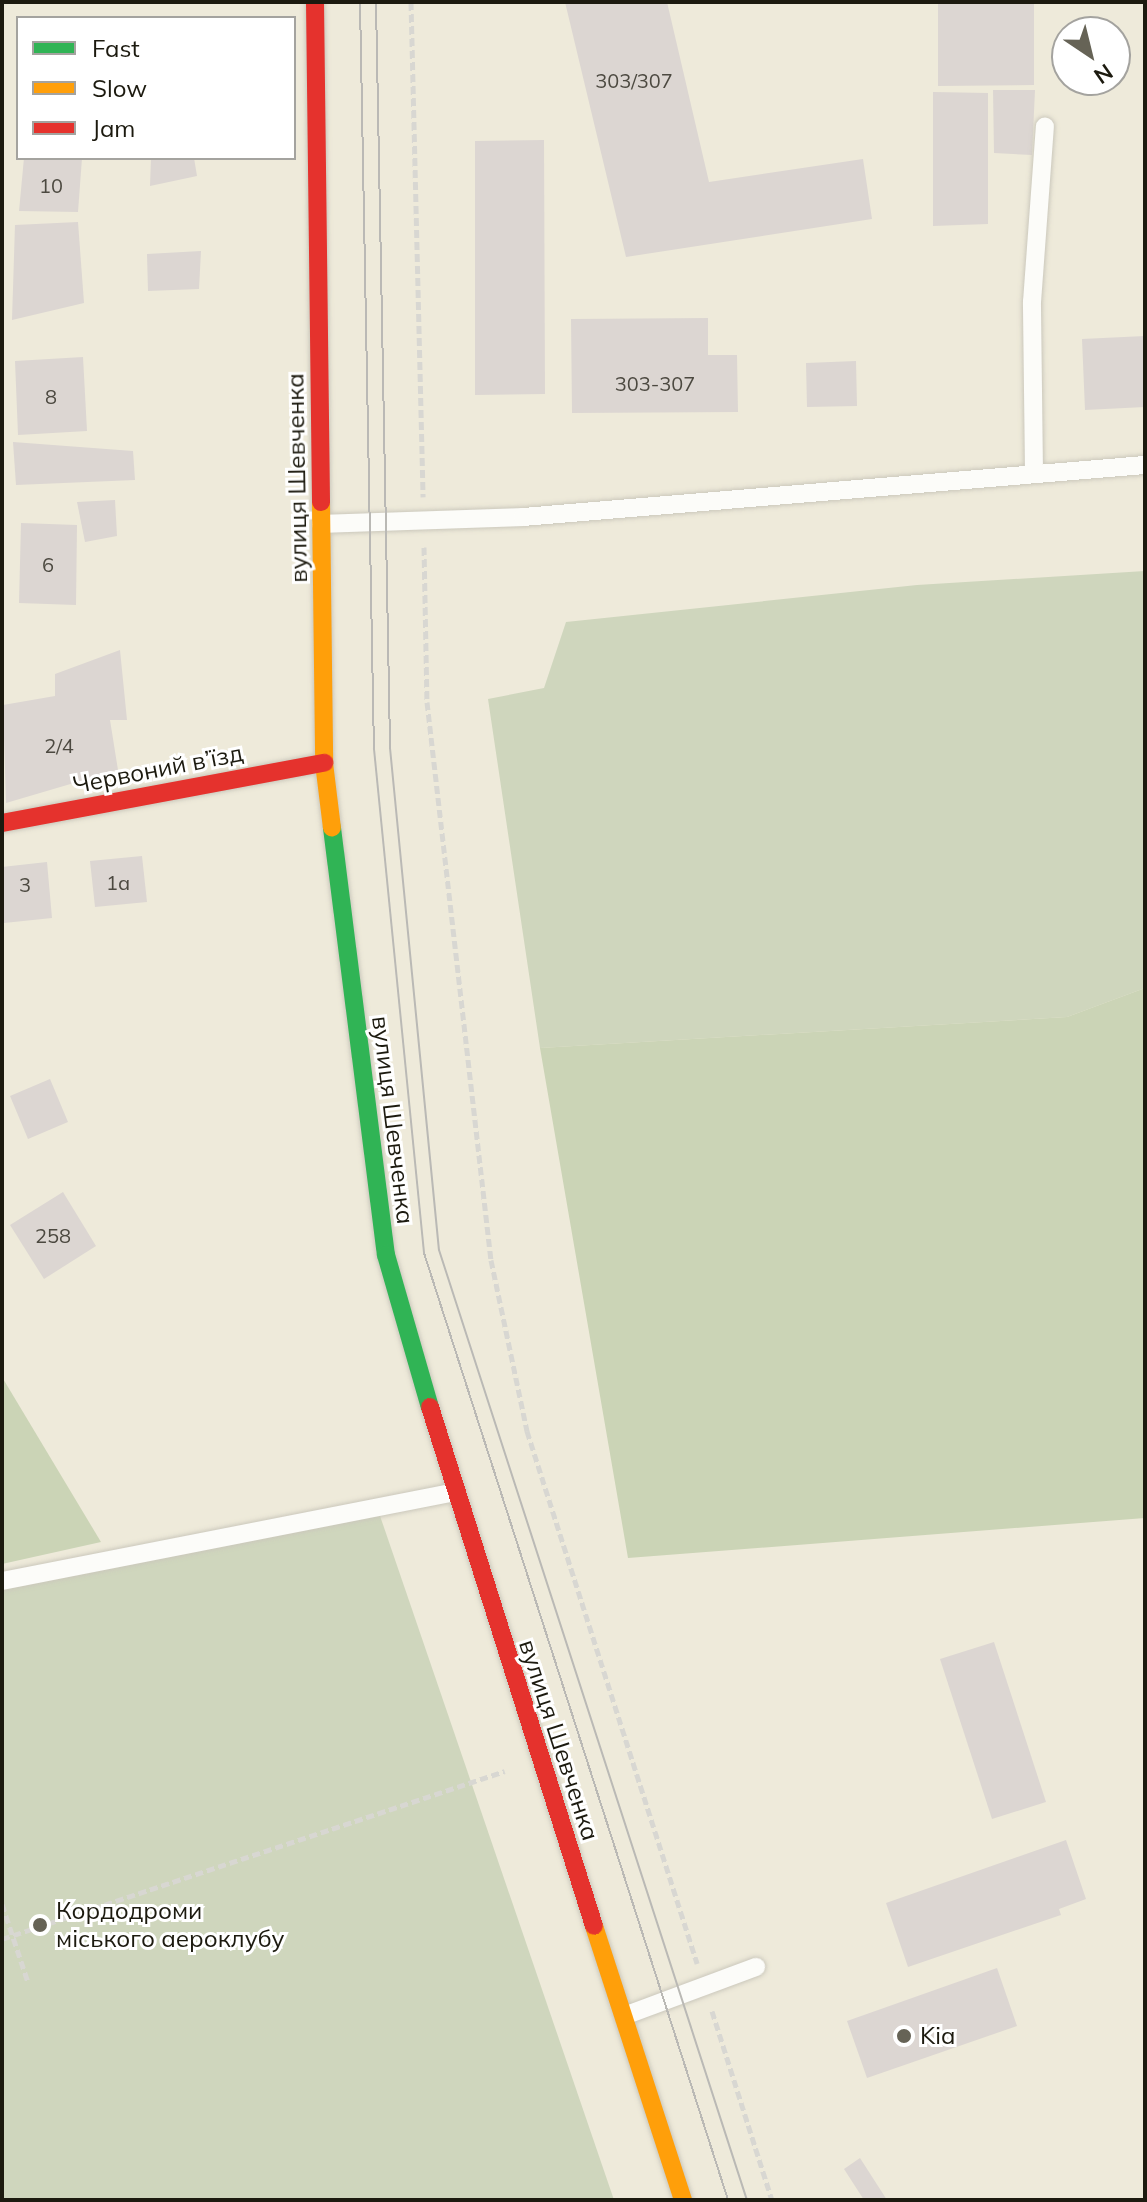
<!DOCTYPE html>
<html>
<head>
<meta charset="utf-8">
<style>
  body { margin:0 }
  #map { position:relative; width:1147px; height:2202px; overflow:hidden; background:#eeeada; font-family:Mulish,sans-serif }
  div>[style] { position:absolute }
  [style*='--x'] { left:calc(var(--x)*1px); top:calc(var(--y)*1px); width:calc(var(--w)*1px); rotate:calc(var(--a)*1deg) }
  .green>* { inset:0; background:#cfd6bd }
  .forest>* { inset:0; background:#cbd4b6 }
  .building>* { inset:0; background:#dcd6d2 }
  .path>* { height:5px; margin-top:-2.5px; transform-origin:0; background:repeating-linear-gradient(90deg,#d8d7d2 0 8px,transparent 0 12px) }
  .roads { filter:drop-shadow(0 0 2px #cbc8bc) drop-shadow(0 0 2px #cbc8bc) }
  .lane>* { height:18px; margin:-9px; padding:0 9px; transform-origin:9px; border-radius:9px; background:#fcfcf9 }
  .fast>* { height:18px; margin:-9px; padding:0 9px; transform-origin:9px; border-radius:9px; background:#30b455 }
  .slow>* { height:18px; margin:-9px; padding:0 9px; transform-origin:9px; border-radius:9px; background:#ff9f0a }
  .jam>* { height:18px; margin:-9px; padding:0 9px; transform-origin:9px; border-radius:9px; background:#e5322d }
  .tram>* { height:2px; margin:-1px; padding:0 1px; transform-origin:1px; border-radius:1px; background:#bab9b5 }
  .dots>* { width:22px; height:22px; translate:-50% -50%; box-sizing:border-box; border:4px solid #fff; border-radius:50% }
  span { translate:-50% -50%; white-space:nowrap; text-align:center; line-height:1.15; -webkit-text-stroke:6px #fff; paint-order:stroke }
  .number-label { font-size:20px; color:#4c4940 }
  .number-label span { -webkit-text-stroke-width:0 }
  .street-label { font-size:24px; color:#1c1a0f }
  .poi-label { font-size:24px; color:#1c1a0f }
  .left { translate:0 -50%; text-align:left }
  .frame { position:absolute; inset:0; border:4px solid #1c1a0f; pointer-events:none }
  .legend { position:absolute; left:16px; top:16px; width:280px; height:144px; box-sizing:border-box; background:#fff; border:2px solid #a4a39f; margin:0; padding:10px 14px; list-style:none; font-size:24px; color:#1c1a0f }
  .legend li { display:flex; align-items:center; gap:16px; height:40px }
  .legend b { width:40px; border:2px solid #a4a39f }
  .north { position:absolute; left:1051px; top:16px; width:80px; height:80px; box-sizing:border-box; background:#fff; border:2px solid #a4a39f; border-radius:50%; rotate:145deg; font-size:22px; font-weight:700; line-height:32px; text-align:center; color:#1c1a0f }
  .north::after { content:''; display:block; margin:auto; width:28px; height:36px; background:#666356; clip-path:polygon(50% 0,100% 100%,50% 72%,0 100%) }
</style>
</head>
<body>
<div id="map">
  <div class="green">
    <i style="clip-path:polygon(1145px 571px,1145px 988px,1067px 1017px,540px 1048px,488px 699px,544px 688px,566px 622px,917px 585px)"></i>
    <i style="clip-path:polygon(377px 1507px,614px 2200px,2px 2200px,2px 1581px)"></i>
  </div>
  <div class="forest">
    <i style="clip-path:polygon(1145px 988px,1145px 1518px,628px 1558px,540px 1048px,1067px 1017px)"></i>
    <i style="clip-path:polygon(2px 1377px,101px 1542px,2px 1564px)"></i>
  </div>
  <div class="building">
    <i style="clip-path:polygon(565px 2px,667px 2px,709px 182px,863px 159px,872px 219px,626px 257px)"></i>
    <i style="clip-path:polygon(938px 2px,1034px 2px,1034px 85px,938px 86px)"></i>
    <i style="clip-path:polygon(993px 90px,1035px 90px,1032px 155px,994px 153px)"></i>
    <i style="clip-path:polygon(933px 92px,988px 93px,988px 224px,933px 226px)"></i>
    <i style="clip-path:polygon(544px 140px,545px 394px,475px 395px,475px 141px)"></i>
    <i style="clip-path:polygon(24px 158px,82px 158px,78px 212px,19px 211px)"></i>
    <i style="clip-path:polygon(151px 158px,194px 158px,197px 176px,150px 186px)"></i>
    <i style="clip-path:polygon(78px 222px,84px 303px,12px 320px,15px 225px)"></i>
    <i style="clip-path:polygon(201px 251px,199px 289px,148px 291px,147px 254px)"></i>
    <i style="clip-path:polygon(708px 318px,708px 355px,737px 355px,738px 412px,572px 413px,571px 319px)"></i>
    <i style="clip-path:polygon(1145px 336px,1145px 407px,1085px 410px,1082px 339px)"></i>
    <i style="clip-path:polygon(83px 357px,87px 431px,18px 435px,15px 361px)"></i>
    <i style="clip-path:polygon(856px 361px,857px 406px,807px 407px,806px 363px)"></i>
    <i style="clip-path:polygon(13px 442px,133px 451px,135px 480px,16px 485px)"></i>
    <i style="clip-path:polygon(115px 500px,117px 536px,85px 542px,77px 502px)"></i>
    <i style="clip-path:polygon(21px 523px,77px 525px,76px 605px,19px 603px)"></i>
    <i style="clip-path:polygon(120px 650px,127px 720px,110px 720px,118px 770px,6px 803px,3px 705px,55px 696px,55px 674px)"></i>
    <i style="clip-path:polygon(142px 856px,147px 902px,95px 907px,90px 861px)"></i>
    <i style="clip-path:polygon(47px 862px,52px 918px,4px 923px,2px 867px)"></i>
    <i style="clip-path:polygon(50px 1079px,68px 1122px,28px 1139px,10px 1096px)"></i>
    <i style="clip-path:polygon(63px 1192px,96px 1246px,44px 1279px,10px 1225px)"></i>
    <i style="clip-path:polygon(994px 1642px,1046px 1802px,992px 1819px,940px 1659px)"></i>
    <i style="clip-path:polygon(1066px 1840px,1086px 1899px,1059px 1909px,1061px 1915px,908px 1967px,886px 1903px)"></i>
    <i style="clip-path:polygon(997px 1968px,1017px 2026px,867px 2078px,847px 2021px)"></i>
    <i style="clip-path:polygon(860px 2158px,887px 2200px,864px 2200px,844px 2169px)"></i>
  </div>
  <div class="path">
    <i style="--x:411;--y:2;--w:495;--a:88.6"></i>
    <i style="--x:424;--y:547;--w:155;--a:88.9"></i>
    <i style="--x:427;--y:702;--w:562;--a:83.46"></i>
    <i style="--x:491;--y:1260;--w:175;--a:78.1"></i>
    <i style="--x:527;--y:1431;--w:559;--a:72.28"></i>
    <i style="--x:2;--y:1904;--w:82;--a:71.6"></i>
    <i style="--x:2;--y:1939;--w:530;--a:-18.47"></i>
    <i style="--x:712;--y:2011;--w:198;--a:72.4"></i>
  </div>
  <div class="roads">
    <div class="lane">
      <i style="--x:1034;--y:472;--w:170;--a:-90.7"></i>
      <i style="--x:1032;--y:302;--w:176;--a:-85.8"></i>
      <i style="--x:321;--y:524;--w:202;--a:-2"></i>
      <i style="--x:523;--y:517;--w:624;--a:-4.78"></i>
      <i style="--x:2;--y:1581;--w:461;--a:-11.1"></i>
      <i style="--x:624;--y:2016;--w:141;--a:-20.4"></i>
    </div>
    <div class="fast">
      <i style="--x:332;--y:828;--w:430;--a:82.8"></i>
      <i style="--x:386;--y:1255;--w:158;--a:73.9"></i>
    </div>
    <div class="slow">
      <i style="--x:321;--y:502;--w:261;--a:89.3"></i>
      <i style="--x:324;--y:763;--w:65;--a:83"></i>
      <i style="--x:594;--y:1926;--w:288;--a:72"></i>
    </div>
    <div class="jam">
      <i style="--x:315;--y:2;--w:500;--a:89.31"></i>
      <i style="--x:2;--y:823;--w:328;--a:-10.6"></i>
      <i style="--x:430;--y:1407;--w:544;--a:72.46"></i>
    </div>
  </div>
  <div class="tram">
    <i style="--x:360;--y:2;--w:747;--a:88.93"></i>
    <i style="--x:374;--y:749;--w:506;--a:84.33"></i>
    <i style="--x:424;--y:1253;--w:995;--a:72.2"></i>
    <i style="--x:376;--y:2;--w:746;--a:88.92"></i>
    <i style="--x:390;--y:748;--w:504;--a:84.43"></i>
    <i style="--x:439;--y:1250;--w:999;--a:72.04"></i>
  </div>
  <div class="dots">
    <i style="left:40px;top:1925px;background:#666356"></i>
    <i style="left:904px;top:2036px;background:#666356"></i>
  </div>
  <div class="number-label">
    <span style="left:634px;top:80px">303/307</span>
    <span style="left:51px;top:185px">10</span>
    <span style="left:655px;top:383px">303-307</span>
    <span style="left:51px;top:396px">8</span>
    <span style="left:48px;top:564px">6</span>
    <span style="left:59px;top:745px">2/4</span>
    <span style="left:118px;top:882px">1а</span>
    <span style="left:25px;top:884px">3</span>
    <span style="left:53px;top:1235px">258</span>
  </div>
  <div class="street-label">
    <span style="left:297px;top:478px;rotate:-91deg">вулиця Шевченка</span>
    <span style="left:158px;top:769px;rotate:-11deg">Червоний в’їзд</span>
    <span style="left:393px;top:1120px;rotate:83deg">вулиця Шевченка</span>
    <span style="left:559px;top:1740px;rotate:72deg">вулиця Шевченка</span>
  </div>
  <div class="poi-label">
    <span class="left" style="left:56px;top:1925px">Кордодроми<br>міського аероклубу</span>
    <span class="left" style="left:920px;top:2036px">Kia</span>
  </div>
  <div class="frame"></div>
  <ul class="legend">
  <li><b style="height:10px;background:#30b455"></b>Fast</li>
  <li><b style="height:10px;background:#ff9f0a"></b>Slow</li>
  <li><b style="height:10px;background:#e5322d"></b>Jam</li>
  </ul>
  <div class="north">N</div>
</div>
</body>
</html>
